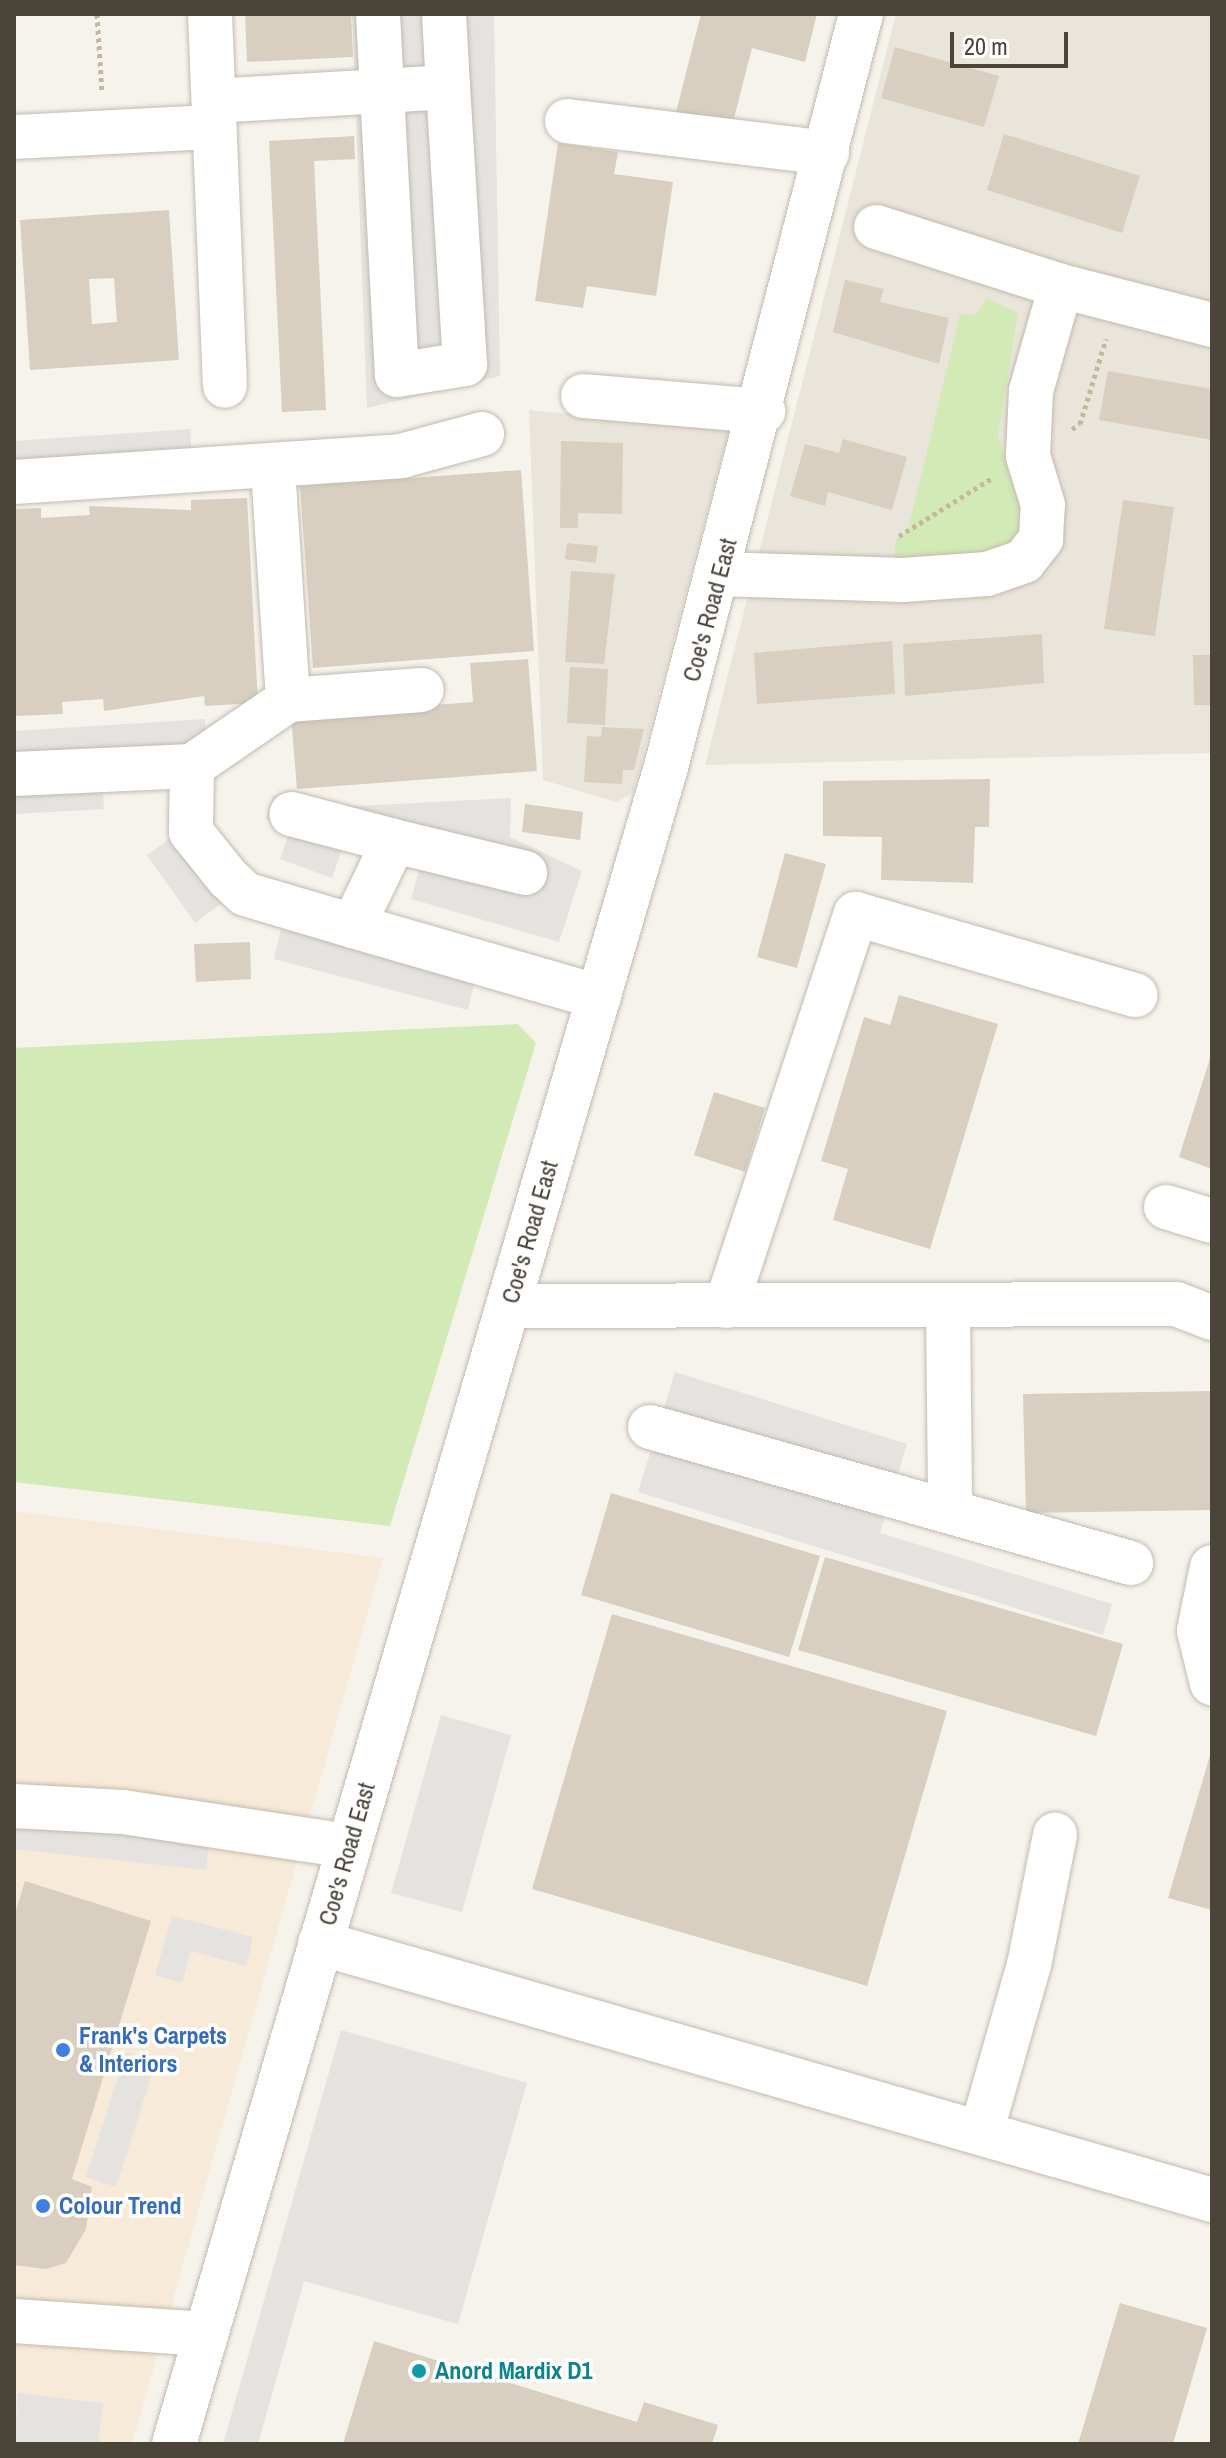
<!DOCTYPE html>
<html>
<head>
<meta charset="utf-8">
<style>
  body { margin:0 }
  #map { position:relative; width:1226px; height:2458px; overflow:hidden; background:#f6f3ec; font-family:"Archivo Narrow",sans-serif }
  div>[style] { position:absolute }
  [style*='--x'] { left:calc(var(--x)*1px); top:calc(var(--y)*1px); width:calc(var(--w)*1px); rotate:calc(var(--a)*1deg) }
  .residential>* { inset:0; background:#eae5da }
  .commercial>* { inset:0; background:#f7ead8 }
  .green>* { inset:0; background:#d2eab5 }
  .parking>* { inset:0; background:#e5e3e0 }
  .building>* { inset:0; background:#d8cfc1 }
  .path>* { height:5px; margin-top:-2.5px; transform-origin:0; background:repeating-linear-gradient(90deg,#c4b79f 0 4px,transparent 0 8px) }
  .roads { filter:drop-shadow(0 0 2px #c2bbae) drop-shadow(0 0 2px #c2bbae) }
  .minor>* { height:44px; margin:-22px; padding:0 22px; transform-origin:22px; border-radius:22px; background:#fff }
  .dots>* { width:22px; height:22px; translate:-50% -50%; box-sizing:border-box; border:4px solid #fff; border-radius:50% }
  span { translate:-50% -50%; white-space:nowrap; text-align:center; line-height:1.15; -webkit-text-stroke:7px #fff; paint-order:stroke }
  .street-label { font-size:24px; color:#4b4439 }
  .shop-label { font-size:24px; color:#366cbe; font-weight:700 }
  .left { translate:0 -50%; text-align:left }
  .culture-label { font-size:24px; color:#0d838f; font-weight:700 }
  .frame { position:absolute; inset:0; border:16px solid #4b4439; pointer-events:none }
  .scale { position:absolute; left:950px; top:32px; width:118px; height:36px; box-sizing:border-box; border:4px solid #4b4439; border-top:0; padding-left:10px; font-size:24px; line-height:28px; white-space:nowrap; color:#4b4439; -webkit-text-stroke:6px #fff; paint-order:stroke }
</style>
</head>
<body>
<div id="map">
  <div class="residential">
    <i style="clip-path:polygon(896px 14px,1212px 14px,1212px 753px,705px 765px)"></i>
    <i style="clip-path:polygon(529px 410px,729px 429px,633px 793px,616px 802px,543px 780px)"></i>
  </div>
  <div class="commercial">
    <i style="clip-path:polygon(14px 1511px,383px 1558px,132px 2444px,14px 2444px)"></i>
  </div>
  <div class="green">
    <i style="clip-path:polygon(986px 298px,1018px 313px,998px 435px,1024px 522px,1007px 549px,983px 559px,893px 561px,897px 537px,908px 530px,960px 314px,976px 315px)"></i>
    <i style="clip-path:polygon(518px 1024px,536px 1043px,390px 1526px,14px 1482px,14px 1048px)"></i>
  </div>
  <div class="parking">
    <i style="clip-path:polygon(352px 14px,494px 14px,500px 376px,367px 408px)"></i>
    <i style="clip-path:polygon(190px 429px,192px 457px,14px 468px,14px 441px)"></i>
    <i style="clip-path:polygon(205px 719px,207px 747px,101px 753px,104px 809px,14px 814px,14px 731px)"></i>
    <i style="clip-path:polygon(273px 795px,321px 808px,511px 798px,510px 837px,582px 871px,559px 942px,411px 899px,419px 870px,344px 844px,332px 878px,280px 859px,291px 828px,266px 819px)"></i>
    <i style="clip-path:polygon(174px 836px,221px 904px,195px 923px,147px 855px)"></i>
    <i style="clip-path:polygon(281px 929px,475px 980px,468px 1010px,274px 959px)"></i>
    <i style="clip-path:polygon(675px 1372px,907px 1444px,880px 1533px,1112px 1604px,1103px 1635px,638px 1492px)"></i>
    <i style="clip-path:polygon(441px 1715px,511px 1735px,462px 1912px,391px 1893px)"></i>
    <i style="clip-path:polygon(14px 1822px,209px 1843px,206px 1870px,14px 1849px)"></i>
    <i style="clip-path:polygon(172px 1916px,253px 1937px,246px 1966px,191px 1951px,182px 1983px,155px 1975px)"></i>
    <i style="clip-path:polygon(341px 2030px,527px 2083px,458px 2324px,304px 2281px,258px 2444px,223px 2444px)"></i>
    <i style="clip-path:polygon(126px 2052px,156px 2062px,116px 2187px,86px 2177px)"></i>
    <i style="clip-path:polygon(18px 2393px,103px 2403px,98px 2444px,14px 2444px)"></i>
  </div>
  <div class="building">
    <i style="clip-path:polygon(245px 14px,351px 14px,353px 57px,247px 62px)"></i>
    <i style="clip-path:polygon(701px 14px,817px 14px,805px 62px,752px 48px,731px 130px,675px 116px)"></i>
    <i style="clip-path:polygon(895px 47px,999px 76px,984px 127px,881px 98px)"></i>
    <i style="clip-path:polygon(1004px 134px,1140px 176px,1122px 233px,987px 190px)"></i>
    <i style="clip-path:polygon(354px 136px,355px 159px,314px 161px,326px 410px,282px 412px,269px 141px)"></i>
    <i style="clip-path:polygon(558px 143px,618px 152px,614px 174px,673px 182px,656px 296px,587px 286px,583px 308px,535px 301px)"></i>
    <i style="clip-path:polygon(evenodd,169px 210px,179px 360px,30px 370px,20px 220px,169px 210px,114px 278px,117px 322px,92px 324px,89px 279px,114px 278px)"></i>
    <i style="clip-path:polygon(845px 280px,884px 289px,880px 302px,949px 318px,939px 364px,833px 332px)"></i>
    <i style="clip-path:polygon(1108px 371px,1212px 389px,1212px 440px,1099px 420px)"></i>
    <i style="clip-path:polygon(843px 439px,907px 457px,892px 510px,828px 492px,825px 506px,790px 496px,805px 444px,839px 453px)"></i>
    <i style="clip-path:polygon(561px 441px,623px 443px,622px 514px,578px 513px,578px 528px,560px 528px)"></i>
    <i style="clip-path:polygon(521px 470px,534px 651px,313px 668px,300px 486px)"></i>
    <i style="clip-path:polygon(247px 498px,258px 703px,205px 706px,204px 696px,104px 711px,103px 699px,62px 702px,63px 714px,14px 716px,14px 509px,41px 508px,41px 518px,90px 515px,89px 506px,191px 510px,191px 500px)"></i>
    <i style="clip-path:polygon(1123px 500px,1174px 507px,1155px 636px,1104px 629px)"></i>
    <i style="clip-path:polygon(567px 543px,598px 546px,596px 563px,565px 559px)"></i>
    <i style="clip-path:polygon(571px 571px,615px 574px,604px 664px,565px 662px)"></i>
    <i style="clip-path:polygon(1042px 634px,1044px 683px,905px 696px,903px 644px)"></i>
    <i style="clip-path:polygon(892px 641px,895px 694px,757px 704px,754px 653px)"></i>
    <i style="clip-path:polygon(1193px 655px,1212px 655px,1212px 705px,1194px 705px)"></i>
    <i style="clip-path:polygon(528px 659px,537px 771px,297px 789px,291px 716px,473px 702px,470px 663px)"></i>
    <i style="clip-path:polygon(570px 667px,608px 669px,605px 725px,567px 723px)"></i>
    <i style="clip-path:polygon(602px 727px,644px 729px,634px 770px,623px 770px,622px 784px,584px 782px,587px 736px,601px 737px)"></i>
    <i style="clip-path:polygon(990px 779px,989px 827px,975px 827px,973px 883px,881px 880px,882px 837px,823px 836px,823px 781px)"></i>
    <i style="clip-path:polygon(525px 804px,583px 812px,580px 840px,522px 832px)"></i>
    <i style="clip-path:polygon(785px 853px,826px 864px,797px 968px,757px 957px)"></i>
    <i style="clip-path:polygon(250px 942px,251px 979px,196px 982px,194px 944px)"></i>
    <i style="clip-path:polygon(899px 995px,998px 1024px,930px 1249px,833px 1220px,848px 1169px,821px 1161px,864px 1017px,890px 1025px)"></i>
    <i style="clip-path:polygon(1211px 1055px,1212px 1055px,1212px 1169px,1179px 1157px)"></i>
    <i style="clip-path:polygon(714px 1092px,765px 1108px,745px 1172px,694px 1155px)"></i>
    <i style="clip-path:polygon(1212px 1391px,1212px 1510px,1026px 1513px,1023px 1394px)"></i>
    <i style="clip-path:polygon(611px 1493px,820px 1556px,789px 1657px,581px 1595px)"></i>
    <i style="clip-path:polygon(825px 1557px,1123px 1644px,1096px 1736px,798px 1650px)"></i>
    <i style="clip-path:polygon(612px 1614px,947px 1711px,867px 1986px,532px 1889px)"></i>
    <i style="clip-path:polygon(1211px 1752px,1212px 1752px,1212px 1910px,1168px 1898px)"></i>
    <i style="clip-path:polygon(25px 1881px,151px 1921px,72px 2179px,92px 2187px,86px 2229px,66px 2263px,46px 2269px,14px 2265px,14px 1917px)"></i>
    <i style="clip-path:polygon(1120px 2303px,1207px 2328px,1173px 2444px,1078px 2444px)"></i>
    <i style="clip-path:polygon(374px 2341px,637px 2422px,644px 2402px,718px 2425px,712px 2444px,343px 2444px)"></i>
  </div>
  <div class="path">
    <i style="--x:97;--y:14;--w:79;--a:86.4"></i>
    <i style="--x:1072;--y:429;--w:9;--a:-32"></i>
    <i style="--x:1080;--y:424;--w:89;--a:-73"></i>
    <i style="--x:899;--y:536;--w:110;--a:-31.9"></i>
  </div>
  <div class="roads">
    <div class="minor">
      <i style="--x:210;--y:14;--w:372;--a:87.7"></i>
      <i style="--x:378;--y:14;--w:361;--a:87"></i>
      <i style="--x:397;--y:375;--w:69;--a:-9.2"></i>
      <i style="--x:465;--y:364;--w:278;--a:-93.5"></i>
      <i style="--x:214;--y:101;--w:234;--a:-3.4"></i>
      <i style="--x:448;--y:87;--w:73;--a:-93.1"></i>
      <i style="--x:567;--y:121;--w:262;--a:7"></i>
      <i style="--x:14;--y:137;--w:200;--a:-2.9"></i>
      <i style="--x:1061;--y:286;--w:156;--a:14.5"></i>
      <i style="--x:583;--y:396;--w:181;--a:4.8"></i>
      <i style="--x:14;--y:482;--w:388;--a:-3.8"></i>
      <i style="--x:401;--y:456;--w:84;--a:-15.2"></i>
      <i style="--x:720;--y:574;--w:183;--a:1.9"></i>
      <i style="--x:903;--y:580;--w:84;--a:-4.1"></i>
      <i style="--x:987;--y:574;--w:39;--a:-19"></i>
      <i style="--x:1024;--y:561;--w:28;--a:-52"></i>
      <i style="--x:1041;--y:539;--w:34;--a:-87"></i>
      <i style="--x:1043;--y:505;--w:51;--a:-107"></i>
      <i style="--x:1028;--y:456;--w:65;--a:-87.4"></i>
      <i style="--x:1031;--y:391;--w:109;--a:-74.1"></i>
      <i style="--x:1061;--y:286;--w:194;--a:-162.3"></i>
      <i style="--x:288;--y:700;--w:134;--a:-4.3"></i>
      <i style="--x:192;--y:766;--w:116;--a:-34.5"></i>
      <i style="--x:288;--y:700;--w:234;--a:-93.7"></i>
      <i style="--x:14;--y:774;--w:178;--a:-2.6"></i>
      <i style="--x:192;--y:766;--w:66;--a:90.9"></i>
      <i style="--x:191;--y:832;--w:59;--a:51.2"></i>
      <i style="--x:228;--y:878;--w:23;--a:43"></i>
      <i style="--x:245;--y:894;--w:113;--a:16.5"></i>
      <i style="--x:353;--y:926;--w:94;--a:-64.2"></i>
      <i style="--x:394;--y:841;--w:106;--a:-165.3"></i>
      <i style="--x:394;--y:841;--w:135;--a:13.7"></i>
      <i style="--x:353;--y:926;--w:256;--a:16.1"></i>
      <i style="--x:1166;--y:1207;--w:48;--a:16.9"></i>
      <i style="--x:508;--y:1306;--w:668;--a:-0.17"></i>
      <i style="--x:1176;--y:1304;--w:39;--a:21"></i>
      <i style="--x:726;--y:1306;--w:413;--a:-71.7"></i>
      <i style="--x:856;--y:914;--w:291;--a:16.2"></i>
      <i style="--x:948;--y:1306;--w:201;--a:89.4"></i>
      <i style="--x:650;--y:1427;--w:500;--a:15.8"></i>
      <i style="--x:1212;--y:1567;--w:65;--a:101.5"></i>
      <i style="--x:1199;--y:1631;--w:54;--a:76"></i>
      <i style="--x:14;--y:1806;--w:109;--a:3.2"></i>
      <i style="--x:123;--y:1812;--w:229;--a:8.6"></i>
      <i style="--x:320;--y:1943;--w:928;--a:16.07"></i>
      <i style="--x:981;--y:2133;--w:175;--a:-74.1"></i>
      <i style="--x:1029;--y:1965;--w:133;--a:-78.7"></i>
      <i style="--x:14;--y:2321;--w:192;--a:3.9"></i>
      <i style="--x:174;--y:2444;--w:1748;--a:-73.65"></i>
      <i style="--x:666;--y:767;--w:778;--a:-75.48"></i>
    </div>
  </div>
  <div class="dots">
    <i style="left:63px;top:2050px;background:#3f7fe0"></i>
    <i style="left:43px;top:2206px;background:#3f7fe0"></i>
    <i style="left:419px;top:2371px;background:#0f9aa8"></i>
  </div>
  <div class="street-label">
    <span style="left:710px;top:610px;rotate:-75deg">Coe's Road East</span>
    <span style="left:530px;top:1232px;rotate:-74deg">Coe's Road East</span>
    <span style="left:347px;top:1854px;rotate:-74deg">Coe's Road East</span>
  </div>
  <div class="shop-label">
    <span class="left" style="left:79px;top:2050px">Frank's Carpets<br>&amp; Interiors</span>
    <span class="left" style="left:59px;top:2206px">Colour Trend</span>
  </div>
  <div class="culture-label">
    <span class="left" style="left:435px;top:2371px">Anord Mardix D1</span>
  </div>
  <div class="frame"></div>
  <div class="scale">20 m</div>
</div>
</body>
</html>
